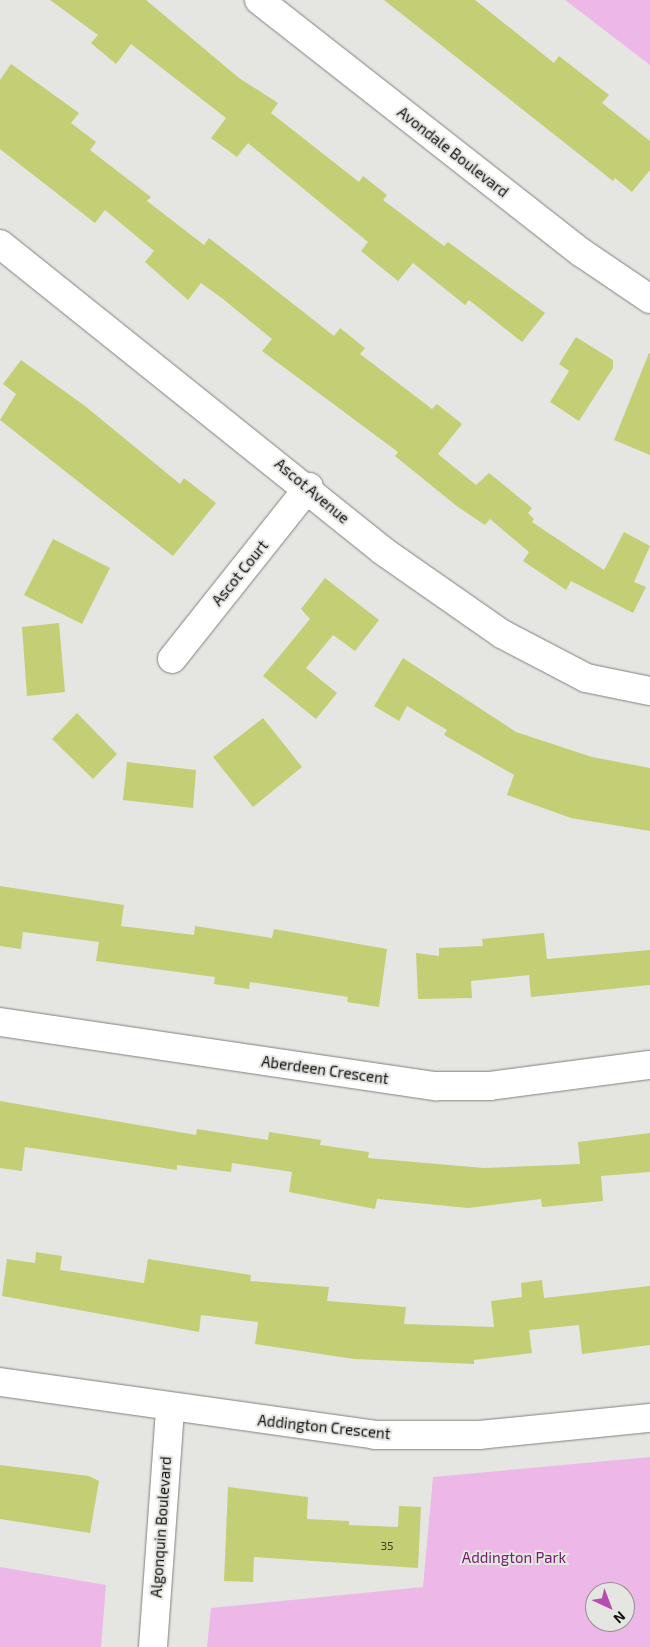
<!DOCTYPE html>
<html>
<head>
<meta charset="utf-8">
<style>
  body { margin:0 }
  #map { position:relative; width:650px; height:1647px; overflow:hidden; background:#e5e6e2; font-family:"Exo 2",sans-serif }
  div>[style] { position:absolute }
  [style*='--x'] { left:calc(var(--x)*1px); top:calc(var(--y)*1px); width:calc(var(--w)*1px); rotate:calc(var(--a)*1deg) }
  .green>* { inset:0; background:#edb8e7 }
  .building>* { inset:0; background:#c4ce74 }
  .roads { filter:drop-shadow(0 0 1px #81817e) drop-shadow(0 0 1px #81817e) }
  .minor>* { height:28px; margin:-14px; padding:0 14px; transform-origin:14px; border-radius:14px; background:#fff }
  span { translate:-50% -50%; white-space:nowrap; text-align:center; line-height:1.15; -webkit-text-stroke:4px #e5e6e2; paint-order:stroke }
  .number-label { font-size:12px; color:#3c3f28 }
  .number-label span { -webkit-text-stroke-width:0 }
  .street-label { font-size:15px; color:#0f0f0e }
  .park-label { font-size:15px; color:#70206c }
  .north { position:absolute; left:585px; top:1582px; width:50px; height:50px; box-sizing:border-box; background:#e5e6e2; border:1px solid #8f908d; border-radius:50%; rotate:137deg; font-size:14px; font-weight:700; line-height:20px; text-align:center; color:#0f0f0e }
  .north::after { content:''; display:block; margin:auto; width:18px; height:22px; background:#b74daf; clip-path:polygon(50% 0,100% 100%,50% 72%,0 100%) }
</style>
</head>
<body>
<div id="map">
  <div class="green">
    <i style="clip-path:polygon(565px 0,650px 0,650px 65px)"></i>
    <i style="clip-path:polygon(evenodd,650px 1457px,650px 1647px,207px 1647px,211px 1608px,423px 1587px,433px 1477px,650px 1457px,595px 1592px,625px 1592px,625px 1622px,595px 1622px,595px 1592px)"></i>
    <i style="clip-path:polygon(0 1567px,106px 1585px,101px 1647px,0 1647px)"></i>
  </div>
  <div class="building">
    <i style="clip-path:polygon(50px 0,146px 0,239px 78px,278px 103px,271px 113px,303px 138px,359px 182px,363px 176px,387px 195px,383px 200px,444px 246px,448px 242px,545px 313px,522px 342px,469px 300px,465px 305px,413px 263px,398px 281px,361px 251px,368px 242px,248px 143px,237px 157px,211px 138px,226px 118px,131px 44px,116px 64px,91px 43px,98px 35px)"></i>
    <i style="clip-path:polygon(384px 0,475px 0,554px 63px,559px 56px,609px 95px,602px 103px,650px 141px,650px 170px,632px 192px,615px 178px,613px 181px)"></i>
    <i style="clip-path:polygon(11px 64px,79px 113px,71px 123px,96px 142px,90px 150px,151px 197px,147px 201px,204px 245px,209px 238px,334px 336px,340px 328px,365px 348px,360px 354px,432px 409px,437px 404px,462px 424px,438px 454px,476px 485px,489px 473px,532px 508px,528px 513px,534px 519px,532px 522px,604px 570px,624px 532px,650px 546px,634px 582px,646px 587px,633px 613px,571px 581px,566px 590px,523px 561px,529px 552px,490px 519px,485px 525px,458px 507px,395px 456px,398px 452px,262px 351px,272px 339px,223px 299px,201px 283px,188px 300px,145px 262px,154px 251px,105px 210px,95px 223px,0 149px,0 80px)"></i>
    <i style="clip-path:polygon(576px 337px,613px 360px,613px 368px,579px 421px,550px 402px,569px 371px,559px 364px)"></i>
    <i style="clip-path:polygon(649px 353px,650px 354px,650px 455px,614px 440px)"></i>
    <i style="clip-path:polygon(21px 360px,85px 406px,180px 484px,184px 478px,216px 503px,173px 556px,0 420px,16px 394px,3px 384px)"></i>
    <i style="clip-path:polygon(53px 539px,110px 568px,82px 624px,24px 595px)"></i>
    <i style="clip-path:polygon(325px 578px,379px 620px,355px 651px,333px 635px,306px 668px,337px 693px,316px 719px,263px 676px,310px 619px,301px 609px)"></i>
    <i style="clip-path:polygon(59px 623px,65px 692px,27px 696px,22px 627px)"></i>
    <i style="clip-path:polygon(403px 658px,516px 732px,592px 757px,650px 768px,650px 831px,571px 818px,507px 795px,514px 775px,444px 735px,447px 730px,407px 706px,399px 721px,374px 706px)"></i>
    <i style="clip-path:polygon(77px 713px,117px 754px,93px 779px,52px 739px)"></i>
    <i style="clip-path:polygon(263px 718px,302px 767px,253px 807px,213px 757px)"></i>
    <i style="clip-path:polygon(127px 762px,196px 770px,193px 808px,123px 800px)"></i>
    <i style="clip-path:polygon(0 886px,124px 905px,121px 926px,194px 935px,195px 926px,272px 938px,274px 929px,387px 949px,379px 1007px,347px 1002px,348px 997px,250px 982px,249px 989px,214px 984px,215px 977px,96px 961px,99px 942px,23px 932px,21px 949px,0 946px)"></i>
    <i style="clip-path:polygon(544px 933px,547px 959px,650px 950px,650px 985px,531px 997px,529px 975px,471px 981px,472px 998px,418px 999px,416px 953px,439px 956px,439px 948px,483px 946px,482px 939px)"></i>
    <i style="clip-path:polygon(0 1101px,196px 1135px,197px 1129px,268px 1140px,269px 1132px,321px 1140px,320px 1145px,369px 1152px,368px 1158px,484px 1168px,580px 1164px,578px 1142px,650px 1133px,650px 1172px,601px 1176px,603px 1201px,542px 1207px,541px 1199px,468px 1208px,377px 1199px,375px 1209px,289px 1192px,292px 1172px,232px 1163px,231px 1172px,177px 1165px,177px 1170px,25px 1147px,22px 1171px,0 1168px)"></i>
    <i style="clip-path:polygon(36px 1252px,62px 1256px,60px 1270px,144px 1283px,148px 1259px,251px 1275px,250px 1281px,329px 1287px,327px 1301px,406px 1307px,404px 1324px,494px 1327px,491px 1301px,522px 1297px,521px 1283px,542px 1280px,544px 1298px,650px 1286px,650px 1345px,582px 1354px,579px 1325px,529px 1330px,532px 1353px,474px 1360px,474px 1364px,354px 1359px,255px 1344px,258px 1322px,201px 1315px,199px 1332px,2px 1296px,7px 1259px,35px 1263px)"></i>
    <i style="clip-path:polygon(0 1465px,89px 1476px,99px 1481px,90px 1533px,0 1519px)"></i>
    <i style="clip-path:polygon(228px 1487px,308px 1497px,307px 1519px,349px 1521px,349px 1525px,398px 1527px,399px 1506px,421px 1507px,418px 1568px,254px 1557px,253px 1582px,224px 1581px)"></i>
  </div>
  <div class="roads">
    <div class="minor">
      <i style="--x:259;--y:0;--w:410;--a:38.1"></i>
      <i style="--x:582;--y:253;--w:82;--a:34.1"></i>
      <i style="--x:0;--y:244;--w:491;--a:38.7"></i>
      <i style="--x:383;--y:551;--w:145;--a:34.9"></i>
      <i style="--x:502;--y:634;--w:95;--a:27.6"></i>
      <i style="--x:586;--y:678;--w:65;--a:11.5"></i>
      <i style="--x:172;--y:659;--w:220;--a:-51.5"></i>
      <i style="--x:0;--y:1022;--w:441;--a:8.4"></i>
      <i style="--x:436;--y:1086;--w:54;--a:0"></i>
      <i style="--x:490;--y:1086;--w:161;--a:-7.5"></i>
      <i style="--x:0;--y:1382;--w:379;--a:8"></i>
      <i style="--x:375;--y:1435;--w:104;--a:0"></i>
      <i style="--x:479;--y:1435;--w:172;--a:-5.7"></i>
      <i style="--x:153;--y:1647;--w:240;--a:-85.9"></i>
    </div>
  </div>
  <div class="number-label">
    <span style="left:387px;top:1546px">35</span>
  </div>
  <div class="street-label">
    <span style="left:453px;top:152px;rotate:38deg">Avondale Boulevard</span>
    <span style="left:312px;top:491px;rotate:40deg">Ascot Avenue</span>
    <span style="left:240px;top:573px;rotate:-51deg">Ascot Court</span>
    <span style="left:325px;top:1070px;rotate:8deg">Aberdeen Crescent</span>
    <span style="left:324px;top:1427px;rotate:6deg">Addington Crescent</span>
    <span style="left:161px;top:1527px;rotate:-86deg">Algonquin Boulevard</span>
  </div>
  <div class="park-label">
    <span style="left:514px;top:1558px">Addington Park</span>
  </div>
  <div class="north">N</div>
</div>
</body>
</html>
